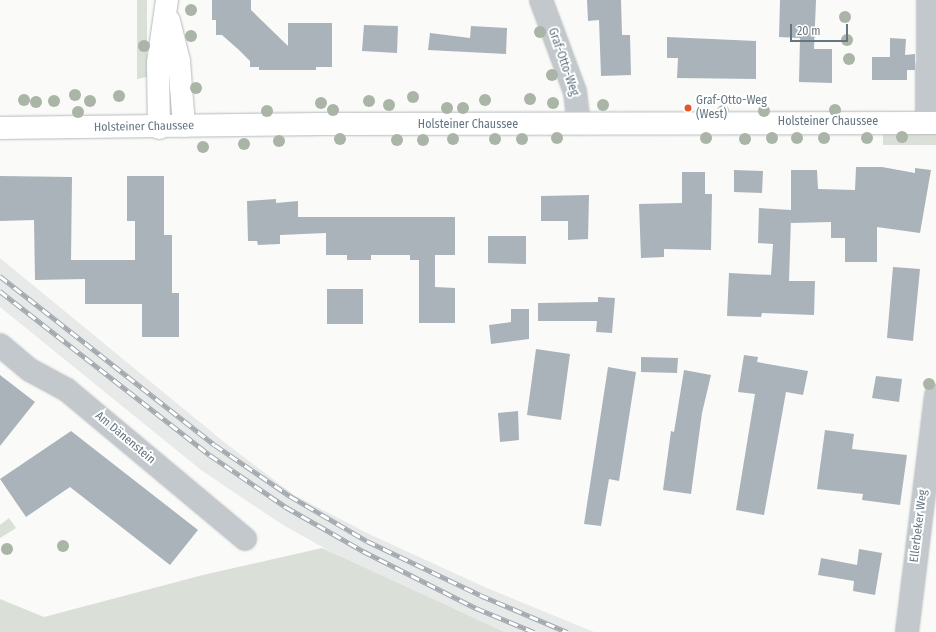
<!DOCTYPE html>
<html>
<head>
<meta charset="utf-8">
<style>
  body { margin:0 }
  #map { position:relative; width:936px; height:632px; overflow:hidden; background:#fafaf8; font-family:"Fira Sans Condensed",sans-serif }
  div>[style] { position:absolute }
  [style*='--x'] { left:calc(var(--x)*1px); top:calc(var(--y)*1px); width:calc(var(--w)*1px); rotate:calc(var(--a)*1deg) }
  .built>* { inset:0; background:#e8e9e9 }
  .green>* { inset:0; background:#dadfd7 }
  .building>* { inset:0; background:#aab3b9 }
  .roads { filter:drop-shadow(0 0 1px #b5babe) drop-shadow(0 0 1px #b5babe) }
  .minor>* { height:22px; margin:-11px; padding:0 11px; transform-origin:11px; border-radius:11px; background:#c3c8cc }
  .major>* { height:22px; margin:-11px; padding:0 11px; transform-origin:11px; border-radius:11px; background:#fff }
  .rail>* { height:4.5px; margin-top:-2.25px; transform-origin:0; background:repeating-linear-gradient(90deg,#fff 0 9px,#a2aab0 0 18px); box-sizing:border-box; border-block:1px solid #a2aab0 }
  .trees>* { width:12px; height:12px; margin:-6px; border-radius:50%; background:#aab4a7 }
  .dots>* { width:11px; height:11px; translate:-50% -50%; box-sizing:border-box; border:2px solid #fff; border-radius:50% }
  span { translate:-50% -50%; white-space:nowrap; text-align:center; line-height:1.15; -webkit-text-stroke:4px #fff; paint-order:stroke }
  .street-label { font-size:12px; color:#657683 }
  .poi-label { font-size:12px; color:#657683 }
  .left { translate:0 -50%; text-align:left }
  .scale { position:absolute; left:790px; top:24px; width:58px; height:18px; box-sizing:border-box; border:2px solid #657683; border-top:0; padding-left:5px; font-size:12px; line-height:14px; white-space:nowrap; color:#657683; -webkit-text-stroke:3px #fff; paint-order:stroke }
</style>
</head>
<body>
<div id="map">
  <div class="built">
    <i style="clip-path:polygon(0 258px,224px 442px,294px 495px,371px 535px,487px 588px,594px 632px,503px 632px,360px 568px,283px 525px,201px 470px,0 307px)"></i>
  </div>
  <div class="green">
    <i style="clip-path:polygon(137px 0,147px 0,147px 77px,137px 79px)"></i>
    <i style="clip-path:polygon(883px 133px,936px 133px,936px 145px,883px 145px)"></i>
    <i style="clip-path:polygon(9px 518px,16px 528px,0 538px,0 525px)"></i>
    <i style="clip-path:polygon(322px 548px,504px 632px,0 632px,0 599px,44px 617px,203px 575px)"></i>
  </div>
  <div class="building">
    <i style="clip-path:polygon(212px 0,251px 0,251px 10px,288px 46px,288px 23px,332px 23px,332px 67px,316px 67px,316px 70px,259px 70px,259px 67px,250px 67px,250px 61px,239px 50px,222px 35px,216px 35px,216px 20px,212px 20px)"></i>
    <i style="clip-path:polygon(587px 0,621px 0,622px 35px,630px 35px,631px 75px,601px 76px,599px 20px,588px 21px)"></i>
    <i style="clip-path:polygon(780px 0,816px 0,814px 49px,832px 49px,832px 83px,799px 82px,800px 38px,779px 37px)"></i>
    <i style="clip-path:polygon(364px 25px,398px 26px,397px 53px,362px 51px)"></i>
    <i style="clip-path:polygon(471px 26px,507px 28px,506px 54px,428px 50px,430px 33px,470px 38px)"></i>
    <i style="clip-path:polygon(667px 37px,756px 41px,756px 79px,677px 78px,678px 58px,667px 58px)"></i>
    <i style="clip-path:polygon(890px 38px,906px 39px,905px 55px,915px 54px,915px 70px,907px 70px,907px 80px,872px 80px,872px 57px,890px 57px)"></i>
    <i style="clip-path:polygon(856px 167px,882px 167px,915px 173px,915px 168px,931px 170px,920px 233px,877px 227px,877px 262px,845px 262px,845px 238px,831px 238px,831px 222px,791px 223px,791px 218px,789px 281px,815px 281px,814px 315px,762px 313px,761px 317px,727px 316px,729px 273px,771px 275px,773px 244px,758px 243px,759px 208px,791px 210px,791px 170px,817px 170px,818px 189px,855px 190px)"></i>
    <i style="clip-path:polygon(734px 170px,763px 171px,762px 193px,734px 192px)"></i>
    <i style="clip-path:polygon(682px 172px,705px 172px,705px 194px,712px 194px,711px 250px,664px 249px,664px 257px,641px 258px,639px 204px,682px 203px)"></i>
    <i style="clip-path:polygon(0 176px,72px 177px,71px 260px,135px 260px,135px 221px,127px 221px,127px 176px,164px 176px,164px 235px,172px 235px,172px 293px,179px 293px,179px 337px,142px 337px,142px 304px,85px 304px,85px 279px,35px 280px,34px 220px,0 221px)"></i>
    <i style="clip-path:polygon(589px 195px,588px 239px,568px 240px,568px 221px,541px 221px,541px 196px)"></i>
    <i style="clip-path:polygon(276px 199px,276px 203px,298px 201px,298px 217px,455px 217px,455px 255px,435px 255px,435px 287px,455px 288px,455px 323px,419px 323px,419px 260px,410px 260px,410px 255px,371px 255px,371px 260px,347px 260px,347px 255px,326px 255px,326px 233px,280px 235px,280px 244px,258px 245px,257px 241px,248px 241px,247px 201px)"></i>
    <i style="clip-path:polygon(488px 236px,526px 236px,526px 264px,488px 263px)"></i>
    <i style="clip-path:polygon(893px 267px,920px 269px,913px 341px,887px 338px)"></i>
    <i style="clip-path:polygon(327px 289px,363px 289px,363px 324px,327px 324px)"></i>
    <i style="clip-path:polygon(598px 297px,615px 298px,612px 333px,596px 332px,597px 321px,538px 321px,538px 303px,598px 302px)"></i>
    <i style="clip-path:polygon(511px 309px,529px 309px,529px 339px,491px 344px,489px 325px,511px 322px)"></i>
    <i style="clip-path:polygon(536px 349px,570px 354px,561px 420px,527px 415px)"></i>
    <i style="clip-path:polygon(744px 355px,758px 357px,757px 362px,808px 371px,803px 395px,786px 392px,764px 515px,736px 510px,755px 394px,738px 392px)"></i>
    <i style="clip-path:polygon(641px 357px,678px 358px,677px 373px,641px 372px)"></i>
    <i style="clip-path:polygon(608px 367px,636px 372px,619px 481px,609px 479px,601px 526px,584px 524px)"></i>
    <i style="clip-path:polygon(684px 370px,711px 375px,702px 413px,691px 494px,663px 490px,671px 431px,674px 432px)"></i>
    <i style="clip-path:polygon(0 375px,35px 402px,0 446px)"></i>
    <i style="clip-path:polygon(876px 376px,902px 379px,899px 402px,872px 398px)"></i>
    <i style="clip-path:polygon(518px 411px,519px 440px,500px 442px,498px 413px)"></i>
    <i style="clip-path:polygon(825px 430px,854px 434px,852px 449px,907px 455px,900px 505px,862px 500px,863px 494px,817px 489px)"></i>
    <i style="clip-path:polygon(71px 431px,198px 530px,170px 565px,70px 487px,26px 517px,0 479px)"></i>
    <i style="clip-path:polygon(859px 549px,882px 553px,875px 595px,853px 591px,854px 581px,818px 575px,821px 558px,857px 565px)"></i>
  </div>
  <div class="roads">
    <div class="minor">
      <i style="--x:541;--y:0;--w:98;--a:69.7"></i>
      <i style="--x:575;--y:92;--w:32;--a:83"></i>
      <i style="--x:927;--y:123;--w:123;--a:-89.5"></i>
      <i style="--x:0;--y:345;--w:39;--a:40"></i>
      <i style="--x:30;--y:370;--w:42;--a:28.4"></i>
      <i style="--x:67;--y:390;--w:232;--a:39.9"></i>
      <i style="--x:907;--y:632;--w:238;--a:-83"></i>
    </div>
    <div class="major">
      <i style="--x:169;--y:21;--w:41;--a:76"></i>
      <i style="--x:179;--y:61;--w:65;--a:85.6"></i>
      <i style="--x:0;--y:128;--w:319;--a:-0.7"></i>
      <i style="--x:319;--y:124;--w:617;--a:-0.09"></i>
      <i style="--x:159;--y:128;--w:65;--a:-90.9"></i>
      <i style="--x:158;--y:63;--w:64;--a:-81.9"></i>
    </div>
  </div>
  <div class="rail">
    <i style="--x:0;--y:276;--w:273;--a:38.2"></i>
    <i style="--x:215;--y:445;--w:91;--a:34.2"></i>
    <i style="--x:290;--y:496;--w:89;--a:30.3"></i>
    <i style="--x:367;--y:541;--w:125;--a:25.5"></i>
    <i style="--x:480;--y:595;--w:95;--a:23"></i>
    <i style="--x:0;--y:291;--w:266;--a:38"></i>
    <i style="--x:210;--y:455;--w:92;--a:34.4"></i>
    <i style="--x:286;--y:507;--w:89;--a:29.7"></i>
    <i style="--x:363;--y:551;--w:127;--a:26.8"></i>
    <i style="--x:476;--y:608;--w:63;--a:22.5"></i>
  </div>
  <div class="trees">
    <i style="left:191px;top:10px"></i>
    <i style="left:845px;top:17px"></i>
    <i style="left:540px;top:32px"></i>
    <i style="left:191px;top:36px"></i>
    <i style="left:847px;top:40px"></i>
    <i style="left:144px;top:46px"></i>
    <i style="left:849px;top:59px"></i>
    <i style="left:552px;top:75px"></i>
    <i style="left:196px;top:88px"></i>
    <i style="left:75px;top:95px"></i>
    <i style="left:119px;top:96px"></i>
    <i style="left:413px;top:97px"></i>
    <i style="left:530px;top:99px"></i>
    <i style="left:24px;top:100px"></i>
    <i style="left:485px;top:100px"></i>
    <i style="left:54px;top:101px"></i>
    <i style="left:90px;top:101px"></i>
    <i style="left:369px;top:101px"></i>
    <i style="left:36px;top:102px"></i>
    <i style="left:321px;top:103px"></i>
    <i style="left:553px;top:103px"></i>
    <i style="left:389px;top:105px"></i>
    <i style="left:603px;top:105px"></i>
    <i style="left:447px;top:108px"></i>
    <i style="left:463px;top:108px"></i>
    <i style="left:333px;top:110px"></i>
    <i style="left:835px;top:110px"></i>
    <i style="left:267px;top:111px"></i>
    <i style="left:723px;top:111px"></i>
    <i style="left:764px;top:111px"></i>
    <i style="left:78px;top:112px"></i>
    <i style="left:902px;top:137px"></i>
    <i style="left:557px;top:138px"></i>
    <i style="left:706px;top:138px"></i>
    <i style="left:772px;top:138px"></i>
    <i style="left:797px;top:138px"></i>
    <i style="left:824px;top:138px"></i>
    <i style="left:867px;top:138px"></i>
    <i style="left:340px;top:139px"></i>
    <i style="left:453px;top:139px"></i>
    <i style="left:495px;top:139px"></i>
    <i style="left:522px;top:139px"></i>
    <i style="left:745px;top:139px"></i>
    <i style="left:397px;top:140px"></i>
    <i style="left:423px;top:140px"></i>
    <i style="left:279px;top:141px"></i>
    <i style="left:244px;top:144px"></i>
    <i style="left:203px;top:147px"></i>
    <i style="left:929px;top:384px"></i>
    <i style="left:63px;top:546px"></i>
    <i style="left:7px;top:549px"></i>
  </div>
  <div class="dots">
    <i style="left:688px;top:108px;background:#e4572e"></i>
  </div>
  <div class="street-label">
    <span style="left:563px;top:62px;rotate:71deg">Graf-Otto-Weg</span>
    <span style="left:828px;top:122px">Holsteiner Chaussee</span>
    <span style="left:468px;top:125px">Holsteiner Chaussee</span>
    <span style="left:144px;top:127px;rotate:-1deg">Holsteiner Chaussee</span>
    <span style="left:125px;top:438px;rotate:40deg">Am Dänenstein</span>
    <span style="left:919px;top:526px;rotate:-83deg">Ellerbeker Weg</span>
  </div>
  <div class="poi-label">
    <span class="left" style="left:696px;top:108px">Graf-Otto-Weg<br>(West)</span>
  </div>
  <div class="scale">20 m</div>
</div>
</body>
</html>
